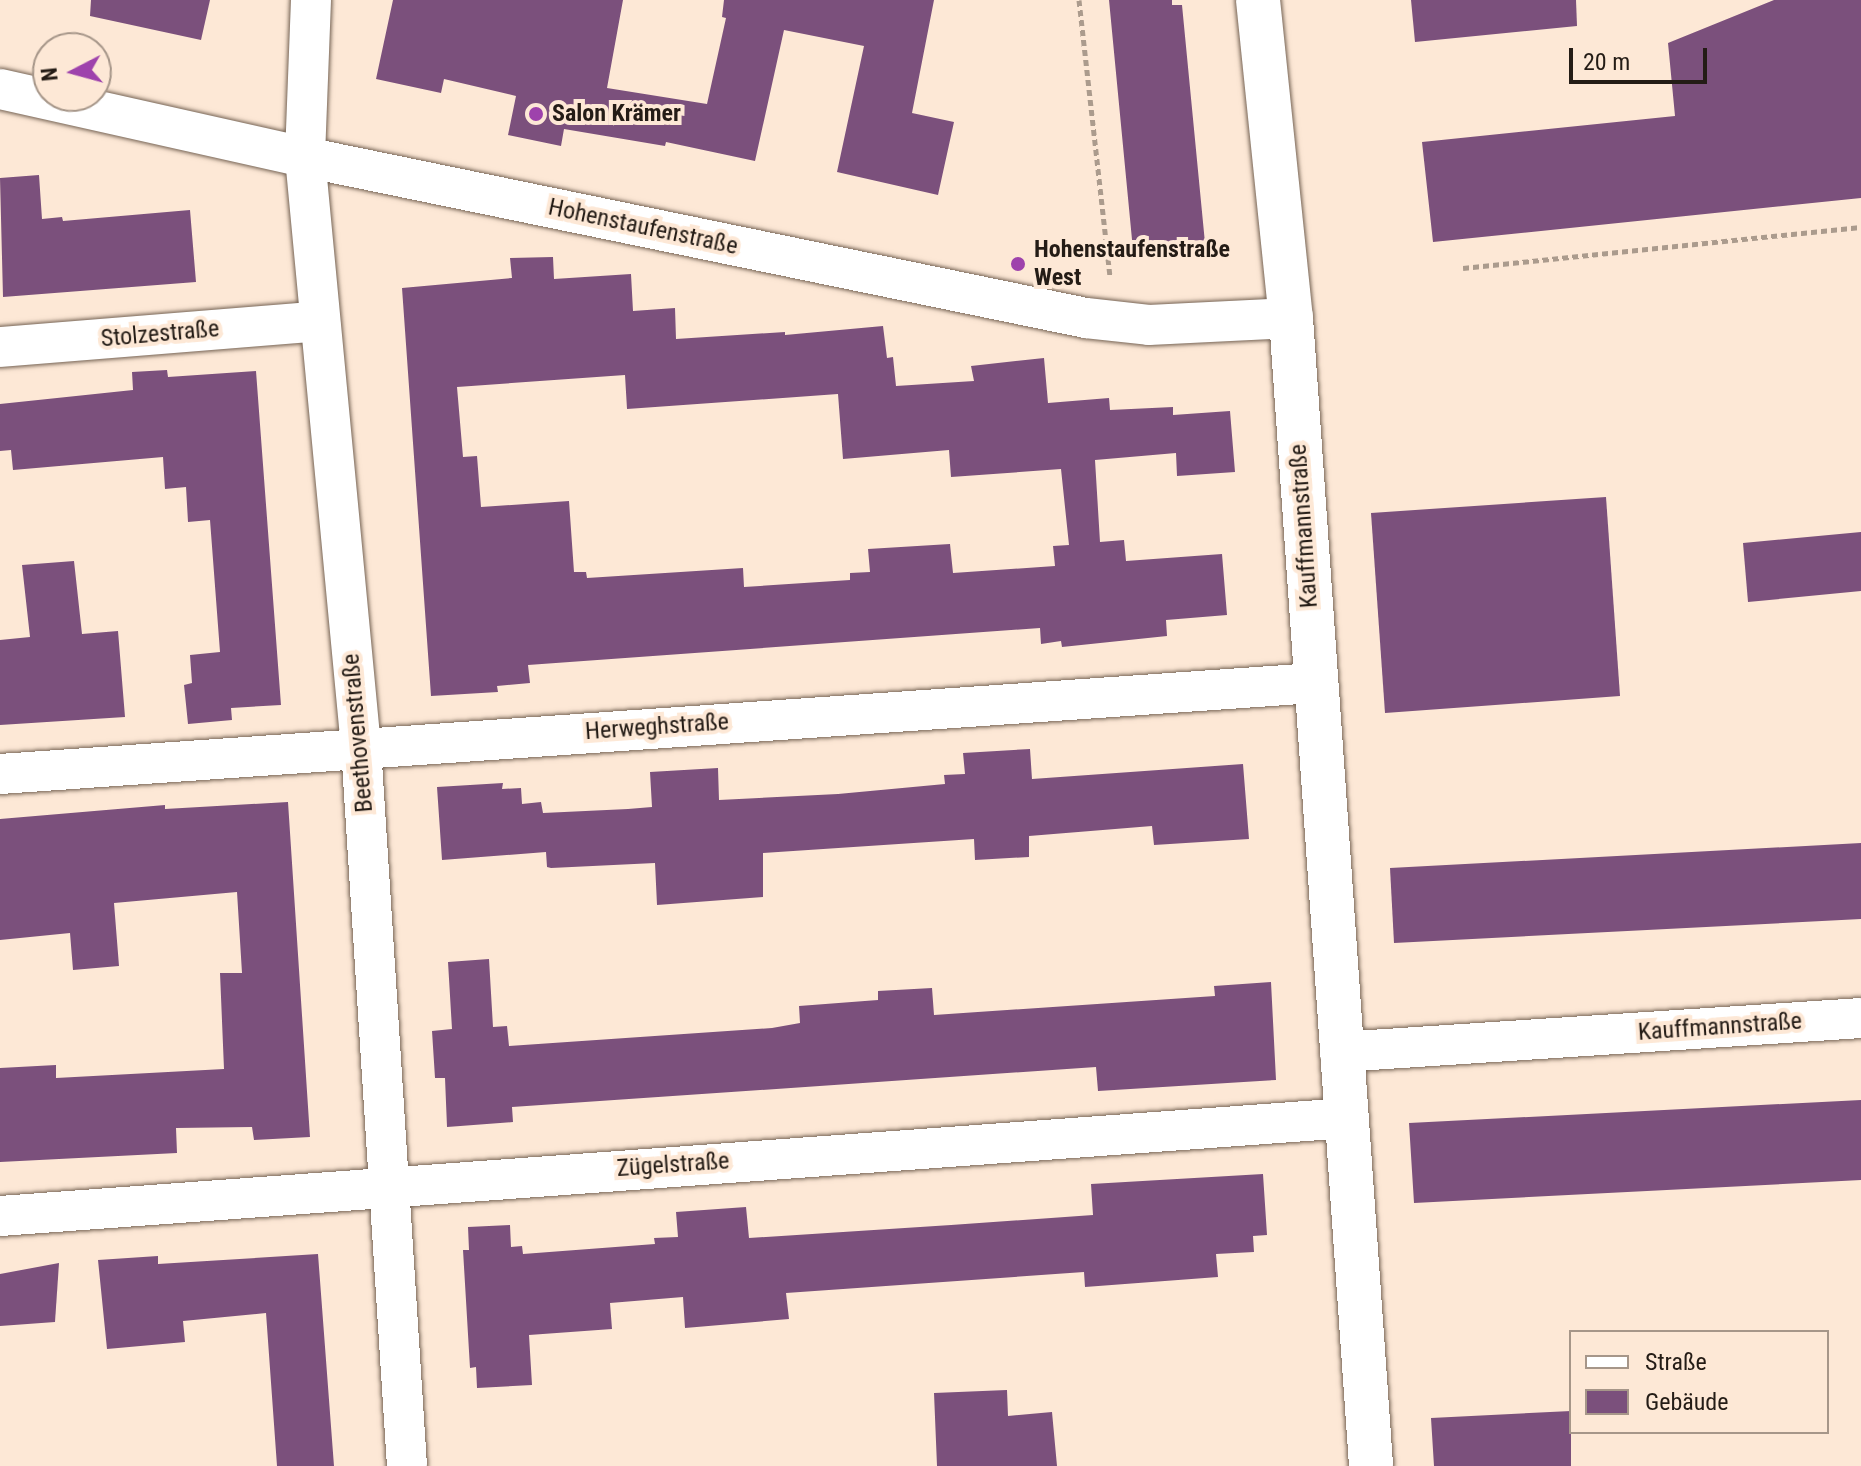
<!DOCTYPE html>
<html>
<head>
<meta charset="utf-8">
<style>
  body { margin:0 }
  #map { position:relative; width:1861px; height:1466px; overflow:hidden; background:#fde8d6; font-family:"Roboto Condensed",sans-serif }
  div>[style] { position:absolute }
  [style*='--x'] { left:calc(var(--x)*1px); top:calc(var(--y)*1px); width:calc(var(--w)*1px); rotate:calc(var(--a)*1deg) }
  .building>* { inset:0; background:#7b507c }
  .path>* { height:5px; margin-top:-2.5px; transform-origin:0; background:repeating-linear-gradient(90deg,#ab9b8d 0 6px,transparent 0 10px) }
  .roads { filter:drop-shadow(0 0 2px #766455) drop-shadow(0 0 2px #766455) }
  .street>* { height:40px; margin:-20px; padding:0 20px; transform-origin:20px; border-radius:20px; background:#fff }
  .secondary>* { height:44px; margin:-22px; padding:0 22px; transform-origin:22px; border-radius:22px; background:#fff }
  .dots>* { width:22px; height:22px; translate:-50% -50%; box-sizing:border-box; border:4px solid #fde8d6; border-radius:50% }
  span { translate:-50% -50%; white-space:nowrap; text-align:center; line-height:1.15; -webkit-text-stroke:8px #fde8d6; paint-order:stroke }
  .poi-label { font-size:24px; color:#241c16; font-weight:700 }
  .left { translate:0 -50%; text-align:left }
  .street-label { font-size:24px; color:#241c16 }
  .legend { position:absolute; left:1569px; top:1330px; width:260px; height:104px; box-sizing:border-box; background:#fde8d6; border:2px solid #a69689; margin:0; padding:10px 14px; list-style:none; font-size:24px; color:#241c16 }
  .legend li { display:flex; align-items:center; gap:16px; height:40px }
  .legend b { width:40px; border:2px solid #a69689 }
  .north { position:absolute; left:32px; top:32px; width:80px; height:80px; box-sizing:border-box; background:#fde8d6; border:2px solid #a69689; border-radius:50%; rotate:264deg; font-size:22px; font-weight:700; line-height:32px; text-align:center; color:#241c16 }
  .north::after { content:''; display:block; margin:auto; width:28px; height:36px; background:#9e42ac; clip-path:polygon(50% 0,100% 100%,50% 72%,0 100%) }
  .scale { position:absolute; left:1569px; top:48px; width:138px; height:36px; box-sizing:border-box; border:4px solid #241c16; border-top:0; padding-left:10px; font-size:24px; line-height:28px; white-space:nowrap; color:#241c16; -webkit-text-stroke:6px #fde8d6; paint-order:stroke }
</style>
</head>
<body>
<div id="map">
  <div class="building">
    <i style="clip-path:polygon(91px 0,210px 0,201px 40px,90px 16px)"></i>
    <i style="clip-path:polygon(393px 0,623px 0,607px 88px,707px 104px,726px 18px,722px 17px,724px 0,934px 0,912px 113px,954px 122px,938px 195px,837px 172px,864px 46px,784px 30px,755px 161px,666px 142px,665px 146px,564px 129px,561px 146px,508px 135px,516px 96px,444px 79px,441px 93px,376px 79px)"></i>
    <i style="clip-path:polygon(1109px 0,1172px 0,1172px 5px,1182px 5px,1205px 243px,1133px 250px)"></i>
    <i style="clip-path:polygon(1411px 0,1576px 0,1577px 26px,1415px 42px)"></i>
    <i style="clip-path:polygon(1774px 0,1861px 0,1861px 198px,1433px 242px,1422px 142px,1675px 116px,1668px 43px)"></i>
    <i style="clip-path:polygon(39px 175px,42px 219px,62px 217px,63px 221px,190px 210px,196px 282px,3px 297px,0 178px)"></i>
    <i style="clip-path:polygon(evenodd,553px 257px,554px 279px,631px 274px,633px 311px,675px 308px,676px 339px,785px 332px,785px 335px,883px 326px,887px 358px,893px 357px,896px 386px,974px 381px,971px 366px,1044px 358px,1048px 403px,1109px 398px,1110px 410px,1173px 407px,1173px 415px,1230px 411px,1235px 472px,1177px 476px,1176px 453px,1095px 460px,1100px 542px,1124px 540px,1126px 561px,1222px 554px,1227px 615px,1166px 620px,1167px 636px,1062px 647px,1061px 641px,1041px 644px,1040px 628px,528px 665px,530px 683px,497px 686px,498px 692px,431px 696px,402px 288px,512px 278px,510px 258px,553px 257px,625px 375px,627px 409px,838px 394px,843px 459px,949px 450px,951px 477px,1061px 469px,1069px 545px,1053px 546px,1055px 566px,953px 573px,950px 544px,868px 549px,870px 572px,850px 573px,850px 580px,744px 587px,743px 568px,587px 578px,586px 572px,574px 572px,569px 501px,481px 507px,477px 456px,463px 457px,457px 387px,625px 375px)"></i>
    <i style="clip-path:polygon(167px 370px,168px 377px,256px 371px,281px 705px,231px 708px,232px 720px,188px 724px,184px 685px,192px 683px,190px 655px,220px 652px,210px 520px,188px 522px,186px 487px,165px 489px,163px 457px,13px 470px,11px 450px,0 451px,0 404px,133px 390px,132px 372px)"></i>
    <i style="clip-path:polygon(1606px 497px,1620px 696px,1385px 713px,1371px 513px)"></i>
    <i style="clip-path:polygon(1861px 532px,1861px 591px,1748px 602px,1743px 543px)"></i>
    <i style="clip-path:polygon(74px 561px,82px 634px,118px 631px,125px 717px,0 725px,0 640px,30px 637px,22px 565px)"></i>
    <i style="clip-path:polygon(1030px 749px,1032px 779px,1243px 764px,1249px 839px,1154px 845px,1152px 826px,1029px 836px,1029px 857px,975px 860px,974px 839px,763px 853px,763px 897px,657px 905px,655px 863px,551px 868px,547px 867px,546px 852px,442px 860px,437px 787px,503px 783px,502px 789px,521px 788px,522px 804px,541px 802px,543px 813px,628px 809px,652px 807px,650px 772px,718px 768px,719px 800px,838px 794px,945px 784px,944px 775px,965px 774px,963px 753px)"></i>
    <i style="clip-path:polygon(288px 802px,310px 1137px,254px 1140px,252px 1127px,176px 1128px,177px 1153px,0 1162px,0 1068px,56px 1065px,56px 1078px,224px 1069px,220px 973px,242px 973px,237px 892px,114px 903px,119px 966px,73px 970px,70px 933px,0 940px,0 819px,165px 805px,165px 809px)"></i>
    <i style="clip-path:polygon(1861px 843px,1861px 919px,1394px 943px,1390px 868px)"></i>
    <i style="clip-path:polygon(489px 959px,493px 1027px,507px 1026px,509px 1046px,772px 1028px,800px 1023px,799px 1006px,878px 1000px,878px 991px,932px 988px,934px 1015px,1215px 996px,1214px 986px,1271px 982px,1276px 1080px,1098px 1091px,1096px 1067px,512px 1107px,513px 1122px,447px 1127px,445px 1078px,435px 1078px,432px 1031px,452px 1029px,448px 962px)"></i>
    <i style="clip-path:polygon(1861px 1100px,1861px 1180px,1414px 1203px,1409px 1123px)"></i>
    <i style="clip-path:polygon(1263px 1174px,1267px 1235px,1253px 1236px,1254px 1252px,1216px 1254px,1218px 1277px,1085px 1287px,1084px 1272px,786px 1293px,789px 1319px,685px 1328px,683px 1297px,610px 1303px,612px 1329px,529px 1335px,532px 1385px,477px 1388px,476px 1367px,470px 1368px,463px 1250px,469px 1250px,468px 1227px,510px 1225px,511px 1247px,522px 1246px,523px 1254px,655px 1244px,654px 1238px,678px 1237px,676px 1212px,746px 1207px,749px 1238px,951px 1225px,1093px 1215px,1091px 1184px)"></i>
    <i style="clip-path:polygon(318px 1254px,334px 1466px,277px 1466px,266px 1313px,183px 1321px,185px 1342px,107px 1349px,98px 1260px,158px 1256px,158px 1264px)"></i>
    <i style="clip-path:polygon(59px 1263px,55px 1322px,0 1326px,0 1274px)"></i>
    <i style="clip-path:polygon(1007px 1390px,1008px 1416px,1052px 1412px,1057px 1466px,937px 1466px,934px 1393px)"></i>
    <i style="clip-path:polygon(1571px 1411px,1571px 1466px,1434px 1466px,1431px 1418px)"></i>
  </div>
  <div class="path">
    <i style="--x:1079;--y:0;--w:279;--a:83.6"></i>
    <i style="--x:1463;--y:268;--w:400;--a:-5.9"></i>
  </div>
  <div class="roads">
    <div class="street">
      <i style="--x:311;--y:0;--w:157;--a:92.2"></i>
      <i style="--x:305;--y:157;--w:593;--a:84.58"></i>
      <i style="--x:361;--y:747;--w:720;--a:86.34"></i>
      <i style="--x:0;--y:89;--w:312;--a:12.6"></i>
      <i style="--x:305;--y:157;--w:797;--a:11.65"></i>
      <i style="--x:1086;--y:318;--w:63;--a:6.3"></i>
      <i style="--x:1149;--y:325;--w:142;--a:-2.8"></i>
      <i style="--x:0;--y:347;--w:321;--a:-4.6"></i>
      <i style="--x:0;--y:774;--w:1317;--a:-3.96"></i>
      <i style="--x:1340;--y:1052;--w:522;--a:-3.73"></i>
      <i style="--x:0;--y:1216;--w:1350;--a:-4.16"></i>
    </div>
    <div class="secondary">
      <i style="--x:1258;--y:0;--w:320;--a:84.1"></i>
      <i style="--x:1291;--y:318;--w:1151;--a:86.01"></i>
    </div>
  </div>
  <div class="dots">
    <i style="left:536px;top:114px;background:#9e42ac"></i>
    <i style="left:1018px;top:264px;background:#9e42ac"></i>
  </div>
  <div class="poi-label">
    <span class="left" style="left:552px;top:114px">Salon Krämer</span>
    <span class="left" style="left:1034px;top:264px">Hohenstaufenstraße<br>West</span>
  </div>
  <div class="street-label">
    <span style="left:643px;top:227px;rotate:12deg">Hohenstaufenstraße</span>
    <span style="left:160px;top:334px;rotate:-5deg">Stolzestraße</span>
    <span style="left:1304px;top:526px;rotate:-94deg">Kauffmannstraße</span>
    <span style="left:657px;top:727px;rotate:-4deg">Herweghstraße</span>
    <span style="left:358px;top:733px;rotate:-95deg">Beethovenstraße</span>
    <span style="left:1720px;top:1027px;rotate:-4deg">Kauffmannstraße</span>
    <span style="left:673px;top:1165px;rotate:-4deg">Zügelstraße</span>
  </div>
  <ul class="legend">
  <li><b style="height:10px;background:#fff"></b>Straße</li>
  <li><b style="height:22px;background:#7b507c"></b>Gebäude</li>
  </ul>
  <div class="north">N</div>
  <div class="scale">20 m</div>
</div>
</body>
</html>
